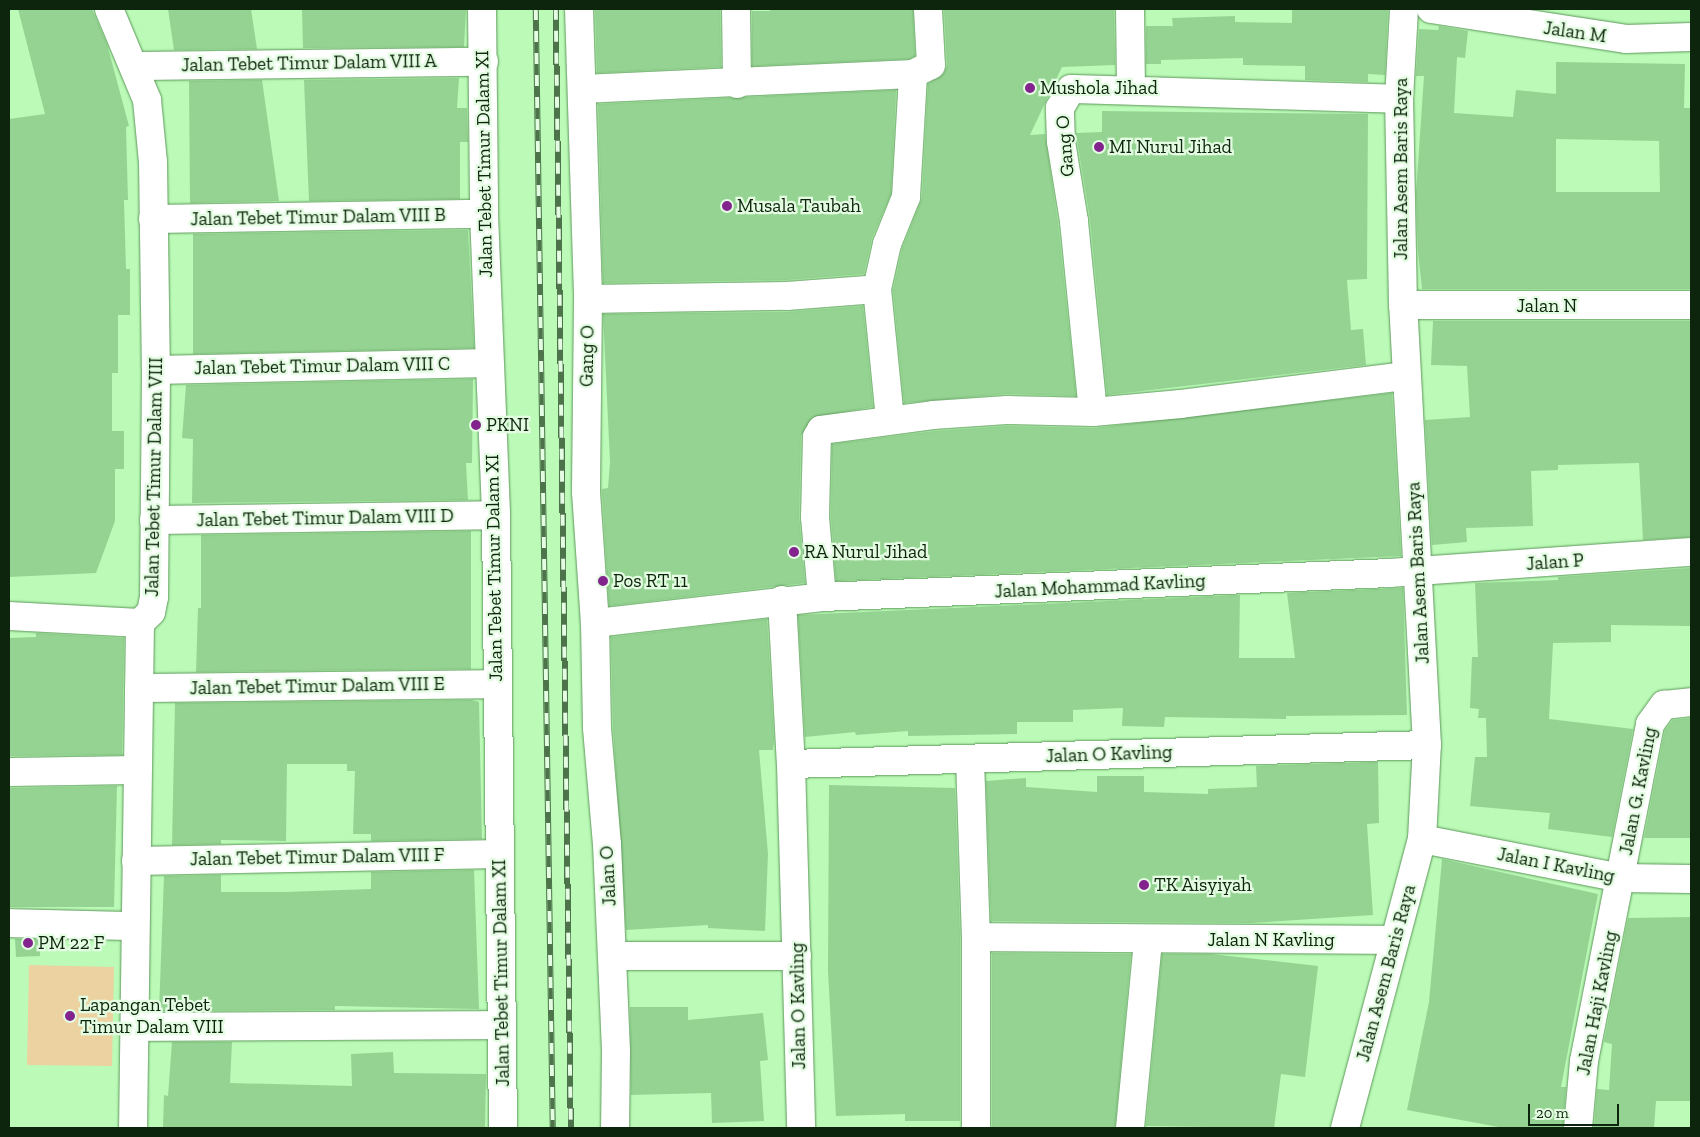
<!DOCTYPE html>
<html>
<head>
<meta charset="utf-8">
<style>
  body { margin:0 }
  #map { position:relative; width:1700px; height:1137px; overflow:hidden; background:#bbfab7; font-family:"Zilla Slab",serif }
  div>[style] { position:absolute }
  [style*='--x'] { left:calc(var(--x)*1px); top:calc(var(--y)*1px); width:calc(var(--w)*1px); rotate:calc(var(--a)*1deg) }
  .green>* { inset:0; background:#ecd2a1 }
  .building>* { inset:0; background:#95d392 }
  .roads { filter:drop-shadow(0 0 1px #5d985b) drop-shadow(0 0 1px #5d985b) }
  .minor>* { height:28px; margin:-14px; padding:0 14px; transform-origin:14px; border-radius:14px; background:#fff }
  .rail>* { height:5.5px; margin-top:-2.75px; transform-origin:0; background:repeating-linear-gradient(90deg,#e3fce2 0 11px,#4c734a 0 22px); box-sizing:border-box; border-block:1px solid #4c734a }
  .dots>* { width:14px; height:14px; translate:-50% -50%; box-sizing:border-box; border:2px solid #e3fce2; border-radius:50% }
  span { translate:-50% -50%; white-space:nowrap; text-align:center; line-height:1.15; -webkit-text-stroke:4.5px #e3fce2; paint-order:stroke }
  .street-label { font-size:19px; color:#0c250c }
  .poi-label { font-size:19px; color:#0c250c }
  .left { translate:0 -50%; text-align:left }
  .frame { position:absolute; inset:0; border:10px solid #0c250c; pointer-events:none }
  .scale { position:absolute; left:1528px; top:1104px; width:91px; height:22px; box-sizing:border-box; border:2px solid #0c250c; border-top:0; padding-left:6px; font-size:15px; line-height:18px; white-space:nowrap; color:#0c250c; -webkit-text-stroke:4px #e3fce2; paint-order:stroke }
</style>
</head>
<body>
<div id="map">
  <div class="green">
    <i style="clip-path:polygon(29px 965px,114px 967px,112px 1066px,27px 1065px)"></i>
  </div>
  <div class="building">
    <i style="clip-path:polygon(18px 9px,92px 9px,107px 44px,129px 126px,126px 127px,128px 200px,124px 200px,126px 269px,130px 269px,130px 315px,118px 315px,118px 373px,112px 373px,112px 431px,124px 431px,124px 469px,115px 469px,115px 521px,96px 573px,9px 577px,9px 119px,45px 114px)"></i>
    <i style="clip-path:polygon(168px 9px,251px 9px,257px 49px,174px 50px)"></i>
    <i style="clip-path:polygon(302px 9px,466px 9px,464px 47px,303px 48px)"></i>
    <i style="clip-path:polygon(595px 9px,720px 9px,721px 67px,597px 73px)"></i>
    <i style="clip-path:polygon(770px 9px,913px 9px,915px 56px,909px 59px,752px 66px,752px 11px,770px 11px)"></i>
    <i style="clip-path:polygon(944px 9px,1114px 9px,1115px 65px,1062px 67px,1030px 135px,1045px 134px,1058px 223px,1076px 396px,1006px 394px,904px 403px,893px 290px,902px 249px,922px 198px,928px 84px,944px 73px,947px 65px)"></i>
    <i style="clip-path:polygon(1292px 9px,1388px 9px,1385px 75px,1368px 74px,1368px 82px,1305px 80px,1305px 66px,1243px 65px,1243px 58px,1161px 60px,1161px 64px,1146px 64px,1146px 26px,1173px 26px,1172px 18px,1235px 16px,1235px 22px,1292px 23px)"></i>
    <i style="clip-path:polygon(evenodd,1439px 26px,1468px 31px,1465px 58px,1457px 57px,1454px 113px,1513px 117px,1516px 90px,1556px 94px,1556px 62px,1685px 64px,1684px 108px,1691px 108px,1691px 289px,1422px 289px,1418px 252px,1416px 194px,1424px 76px,1416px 76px,1419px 29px,1438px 30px,1439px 26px,1556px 139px,1659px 141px,1660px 192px,1556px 192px,1556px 139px)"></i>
    <i style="clip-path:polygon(459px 78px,457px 108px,467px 108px,468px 142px,460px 142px,460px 199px,309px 201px,304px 80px)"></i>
    <i style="clip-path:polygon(262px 80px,279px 201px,190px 203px,189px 81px)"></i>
    <i style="clip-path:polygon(896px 90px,891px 194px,872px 238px,864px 274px,786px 280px,603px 283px,598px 104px)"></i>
    <i style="clip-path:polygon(1102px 111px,1368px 114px,1367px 279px,1347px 280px,1351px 330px,1363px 329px,1366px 365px,1107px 395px,1090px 219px,1076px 133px,1102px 132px)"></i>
    <i style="clip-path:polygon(468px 230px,474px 348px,193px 354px,193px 234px)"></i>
    <i style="clip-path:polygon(863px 306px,873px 407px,813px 417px,801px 436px,799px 517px,805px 583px,609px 606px,602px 492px,602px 489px,608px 488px,610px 462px,603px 314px,787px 312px)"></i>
    <i style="clip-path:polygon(1433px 321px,1691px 321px,1691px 537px,1643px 540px,1639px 463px,1558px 465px,1558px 470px,1531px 471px,1533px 526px,1466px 528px,1467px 542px,1432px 545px,1425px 420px,1470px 417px,1467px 366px,1431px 365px)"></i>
    <i style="clip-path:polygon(473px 379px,472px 463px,466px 463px,468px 500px,192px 503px,193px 439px,182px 438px,186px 385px)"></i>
    <i style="clip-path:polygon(1392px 393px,1401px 556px,836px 581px,831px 517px,832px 444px,935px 431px,1007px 426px,1094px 428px)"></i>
    <i style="clip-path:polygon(471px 531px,471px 669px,196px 672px,198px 608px,201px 608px,201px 535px)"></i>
    <i style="clip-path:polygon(1691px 568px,1691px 626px,1611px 625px,1611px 642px,1553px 643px,1549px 719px,1633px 729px,1612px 837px,1548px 829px,1550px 813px,1470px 806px,1475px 757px,1487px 757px,1486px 718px,1478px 718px,1479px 709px,1470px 708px,1472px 657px,1478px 657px,1475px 583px,1558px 580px,1558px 577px)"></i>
    <i style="clip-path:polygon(1403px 588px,1407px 715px,1286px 716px,1286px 719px,1165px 717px,1164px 727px,1122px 726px,1123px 708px,1073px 710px,1073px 722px,1017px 722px,1017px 734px,908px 736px,908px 731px,856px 735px,855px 732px,805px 737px,798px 615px,1240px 595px,1239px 658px,1295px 658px,1287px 593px)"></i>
    <i style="clip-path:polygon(767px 619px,774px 740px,773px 750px,759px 750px,768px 854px,765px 931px,708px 928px,708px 925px,626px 930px,613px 727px,611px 637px)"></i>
    <i style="clip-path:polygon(36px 633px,124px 638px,122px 755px,9px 756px,9px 638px,36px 637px)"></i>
    <i style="clip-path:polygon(471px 700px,479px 702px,482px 839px,371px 841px,371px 834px,353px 834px,355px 771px,347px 771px,347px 764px,287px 764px,286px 841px,221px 840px,221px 844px,172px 845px,175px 703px)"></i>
    <i style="clip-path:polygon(1691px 718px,1691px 838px,1644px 838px,1665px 730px,1673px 720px)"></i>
    <i style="clip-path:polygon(1378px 762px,1379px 823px,1367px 824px,1373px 915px,1252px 923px,991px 921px,986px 781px,1026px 778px,1026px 787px,1097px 792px,1097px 776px,1144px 776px,1144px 792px,1208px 794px,1208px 789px,1257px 787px,1256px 766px)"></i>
    <i style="clip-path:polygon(829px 785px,955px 788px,960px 937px,960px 1121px,905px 1121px,905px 1114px,836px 1116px,828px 971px)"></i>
    <i style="clip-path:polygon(117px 786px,114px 907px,9px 907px,9px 788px)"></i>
    <i style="clip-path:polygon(1442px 859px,1598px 894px,1561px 1087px,1566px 1087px,1563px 1128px,1504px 1128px,1407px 1110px,1429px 1002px)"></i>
    <i style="clip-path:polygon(474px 870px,479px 1009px,335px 1006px,335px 1010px,159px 1011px,164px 876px,221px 875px,221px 892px,285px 892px,371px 889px,371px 872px)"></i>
    <i style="clip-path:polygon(1691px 917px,1691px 1101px,1656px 1101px,1654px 1128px,1594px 1128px,1597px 1089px,1609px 1090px,1612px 1044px,1604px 1042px,1628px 918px)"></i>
    <i style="clip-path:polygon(15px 939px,40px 939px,40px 956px,16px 957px)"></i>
    <i style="clip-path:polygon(992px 953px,1131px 954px,1115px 1128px,992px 1128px)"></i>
    <i style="clip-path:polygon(1162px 954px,1211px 954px,1318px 966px,1305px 1077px,1281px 1074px,1274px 1128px,1146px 1126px)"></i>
    <i style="clip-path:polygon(630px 1007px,688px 1007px,688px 1020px,763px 1013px,768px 1060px,760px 1061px,764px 1121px,712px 1123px,711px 1093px,631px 1095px)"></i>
    <i style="clip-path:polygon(172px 1042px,232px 1042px,230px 1083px,352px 1086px,351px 1054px,393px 1052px,394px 1073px,486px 1074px,485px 1128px,163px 1128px,164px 1095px,168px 1096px)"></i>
  </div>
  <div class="roads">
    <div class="minor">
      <i style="--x:109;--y:9;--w:99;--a:67.3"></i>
      <i style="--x:147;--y:100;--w:62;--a:84.5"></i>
      <i style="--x:153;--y:162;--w:208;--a:89.2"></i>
      <i style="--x:156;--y:370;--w:227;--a:90.5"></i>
      <i style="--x:154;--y:597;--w:15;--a:101"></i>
      <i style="--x:151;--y:612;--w:16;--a:135"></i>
      <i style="--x:140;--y:623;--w:505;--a:90.79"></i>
      <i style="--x:482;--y:9;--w:205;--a:89.4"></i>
      <i style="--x:484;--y:214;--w:301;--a:87.7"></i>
      <i style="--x:496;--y:515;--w:613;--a:89.35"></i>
      <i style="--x:579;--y:9;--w:290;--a:88.2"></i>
      <i style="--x:588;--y:299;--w:193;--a:90.6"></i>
      <i style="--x:586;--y:492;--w:131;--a:86.1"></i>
      <i style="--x:595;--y:623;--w:105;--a:88.9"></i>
      <i style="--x:597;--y:728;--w:116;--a:85.1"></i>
      <i style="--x:607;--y:844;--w:207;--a:87.5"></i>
      <i style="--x:616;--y:1051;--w:77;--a:90.7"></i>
      <i style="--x:736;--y:9;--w:75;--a:89.2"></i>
      <i style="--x:1130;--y:9;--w:80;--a:89.3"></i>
      <i style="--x:1431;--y:9;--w:197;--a:8.7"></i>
      <i style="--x:1626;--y:39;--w:65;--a:-1.8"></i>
      <i style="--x:135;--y:66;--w:349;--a:-0.7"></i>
      <i style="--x:582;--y:89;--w:331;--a:-2.6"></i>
      <i style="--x:913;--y:74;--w:20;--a:-27"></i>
      <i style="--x:931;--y:65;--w:56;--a:-93.1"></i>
      <i style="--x:153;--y:219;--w:331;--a:-0.9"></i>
      <i style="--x:588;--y:299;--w:199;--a:-0.9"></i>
      <i style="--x:787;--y:296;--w:90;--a:-4.4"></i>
      <i style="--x:1403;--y:305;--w:288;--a:0"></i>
      <i style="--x:156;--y:370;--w:333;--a:-1.2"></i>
      <i style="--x:1093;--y:412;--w:192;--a:-95.7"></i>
      <i style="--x:1074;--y:221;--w:80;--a:-99.3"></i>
      <i style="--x:1061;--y:142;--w:34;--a:-92"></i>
      <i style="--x:1060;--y:108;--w:22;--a:-60"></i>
      <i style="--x:1071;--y:89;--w:328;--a:1.7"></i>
      <i style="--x:890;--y:419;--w:131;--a:-95.7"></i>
      <i style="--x:877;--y:289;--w:46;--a:-77.5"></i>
      <i style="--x:887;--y:244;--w:51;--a:-68"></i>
      <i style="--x:906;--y:197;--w:123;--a:-86.7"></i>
      <i style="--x:154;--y:520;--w:342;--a:-0.8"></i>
      <i style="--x:822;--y:597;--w:80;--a:-95"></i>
      <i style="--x:815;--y:517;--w:80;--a:-88.6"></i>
      <i style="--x:817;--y:437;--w:8;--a:-60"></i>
      <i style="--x:821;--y:430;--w:113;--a:-7.6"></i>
      <i style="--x:933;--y:415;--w:74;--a:-3.9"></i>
      <i style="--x:1007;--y:410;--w:86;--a:1.3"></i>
      <i style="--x:1093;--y:412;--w:88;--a:-5.2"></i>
      <i style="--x:1181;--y:404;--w:227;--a:-7.1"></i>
      <i style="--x:782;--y:600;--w:164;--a:86.9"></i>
      <i style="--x:791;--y:764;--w:364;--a:88.4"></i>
      <i style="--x:9;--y:616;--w:131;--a:3.1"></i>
      <i style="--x:595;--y:623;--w:228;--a:-6.5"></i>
      <i style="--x:822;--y:597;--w:568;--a:-2.42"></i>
      <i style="--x:1389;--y:573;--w:303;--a:-4"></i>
      <i style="--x:139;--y:688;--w:357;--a:-0.6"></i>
      <i style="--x:970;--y:759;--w:178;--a:88.1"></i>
      <i style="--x:976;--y:937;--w:191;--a:90"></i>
      <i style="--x:791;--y:764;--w:636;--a:-1.71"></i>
      <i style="--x:9;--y:772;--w:128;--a:-0.9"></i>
      <i style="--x:1422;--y:839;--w:203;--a:11.1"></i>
      <i style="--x:1621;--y:878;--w:70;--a:0.8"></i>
      <i style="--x:136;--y:861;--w:363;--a:-1.1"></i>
      <i style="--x:9;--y:923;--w:125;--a:1.4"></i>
      <i style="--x:976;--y:937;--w:417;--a:0.4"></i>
      <i style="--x:612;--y:956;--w:185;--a:0"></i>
      <i style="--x:134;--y:1027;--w:367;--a:-0.3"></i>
      <i style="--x:1130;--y:1128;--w:188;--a:-84.5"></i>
      <i style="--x:1345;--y:1128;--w:299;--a:-75.1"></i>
      <i style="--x:1422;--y:839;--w:94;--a:-87"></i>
      <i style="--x:1427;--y:745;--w:441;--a:-93.1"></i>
      <i style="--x:1403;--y:305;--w:206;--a:-91.1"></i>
      <i style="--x:1399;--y:99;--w:90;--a:-86.8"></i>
      <i style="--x:1578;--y:1128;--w:67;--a:-84.9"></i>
      <i style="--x:1584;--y:1061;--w:343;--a:-78.9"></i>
      <i style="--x:1650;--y:724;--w:24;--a:-54"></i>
      <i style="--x:1664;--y:705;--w:27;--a:-6"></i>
    </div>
  </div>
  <div class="rail">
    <i style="--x:536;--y:9;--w:1119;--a:89.13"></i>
    <i style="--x:556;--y:9;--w:1119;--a:89.23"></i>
  </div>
  <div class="dots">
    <i style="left:1030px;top:88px;background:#82238e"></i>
    <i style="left:1099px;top:147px;background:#82238e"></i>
    <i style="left:727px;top:206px;background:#82238e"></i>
    <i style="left:476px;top:425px;background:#82238e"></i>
    <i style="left:794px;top:552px;background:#82238e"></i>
    <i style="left:603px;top:581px;background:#82238e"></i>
    <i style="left:1144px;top:885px;background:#82238e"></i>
    <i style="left:28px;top:943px;background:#82238e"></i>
    <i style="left:70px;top:1016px;background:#82238e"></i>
  </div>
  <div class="street-label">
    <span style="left:1575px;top:32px;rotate:8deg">Jalan M</span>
    <span style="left:309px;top:63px;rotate:-1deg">Jalan Tebet Timur Dalam VIII A</span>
    <span style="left:1065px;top:146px;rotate:-95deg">Gang O</span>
    <span style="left:484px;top:164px;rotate:-91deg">Jalan Tebet Timur Dalam XI</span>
    <span style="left:1401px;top:169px;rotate:-90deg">Jalan Asem Baris Raya</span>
    <span style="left:318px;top:217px;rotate:-1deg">Jalan Tebet Timur Dalam VIII B</span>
    <span style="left:1547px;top:306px">Jalan N</span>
    <span style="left:587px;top:356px;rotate:-89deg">Gang O</span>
    <span style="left:322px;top:366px;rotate:-1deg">Jalan Tebet Timur Dalam VIII C</span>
    <span style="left:154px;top:477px;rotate:-89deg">Jalan Tebet Timur Dalam VIII</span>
    <span style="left:325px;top:518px;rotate:-1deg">Jalan Tebet Timur Dalam VIII D</span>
    <span style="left:1555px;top:562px;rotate:-4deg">Jalan P</span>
    <span style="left:494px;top:568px;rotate:-91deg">Jalan Tebet Timur Dalam XI</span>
    <span style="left:1418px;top:573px;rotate:-93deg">Jalan Asem Baris Raya</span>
    <span style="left:1100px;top:586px;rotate:-3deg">Jalan Mohammad Kavling</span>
    <span style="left:317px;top:686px;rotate:-1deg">Jalan Tebet Timur Dalam VIII E</span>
    <span style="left:1109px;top:754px;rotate:-2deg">Jalan O Kavling</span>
    <span style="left:1638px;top:791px;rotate:-79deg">Jalan G. Kavling</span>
    <span style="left:317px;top:857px;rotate:-1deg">Jalan Tebet Timur Dalam VIII F</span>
    <span style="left:1556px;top:865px;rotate:11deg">Jalan I Kavling</span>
    <span style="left:608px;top:876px;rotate:-93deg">Jalan O</span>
    <span style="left:1271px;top:940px">Jalan N Kavling</span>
    <span style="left:501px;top:973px;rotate:-91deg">Jalan Tebet Timur Dalam XI</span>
    <span style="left:1386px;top:973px;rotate:-75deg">Jalan Asem Baris Raya</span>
    <span style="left:1597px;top:1003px;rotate:-79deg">Jalan Haji Kavling</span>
    <span style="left:798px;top:1006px;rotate:-91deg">Jalan O Kavling</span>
  </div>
  <div class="poi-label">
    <span class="left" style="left:1040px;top:88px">Mushola Jihad</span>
    <span class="left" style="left:1109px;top:147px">MI Nurul Jihad</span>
    <span class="left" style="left:737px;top:206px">Musala Taubah</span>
    <span class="left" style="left:486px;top:425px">PKNI</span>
    <span class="left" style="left:804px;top:552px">RA Nurul Jihad</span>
    <span class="left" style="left:613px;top:581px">Pos RT 11</span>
    <span class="left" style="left:1154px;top:885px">TK Aisyiyah</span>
    <span class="left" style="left:38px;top:943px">PM 22 F</span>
    <span class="left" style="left:80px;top:1016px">Lapangan Tebet<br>Timur Dalam VIII</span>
  </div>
  <div class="frame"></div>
  <div class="scale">20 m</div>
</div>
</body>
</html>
